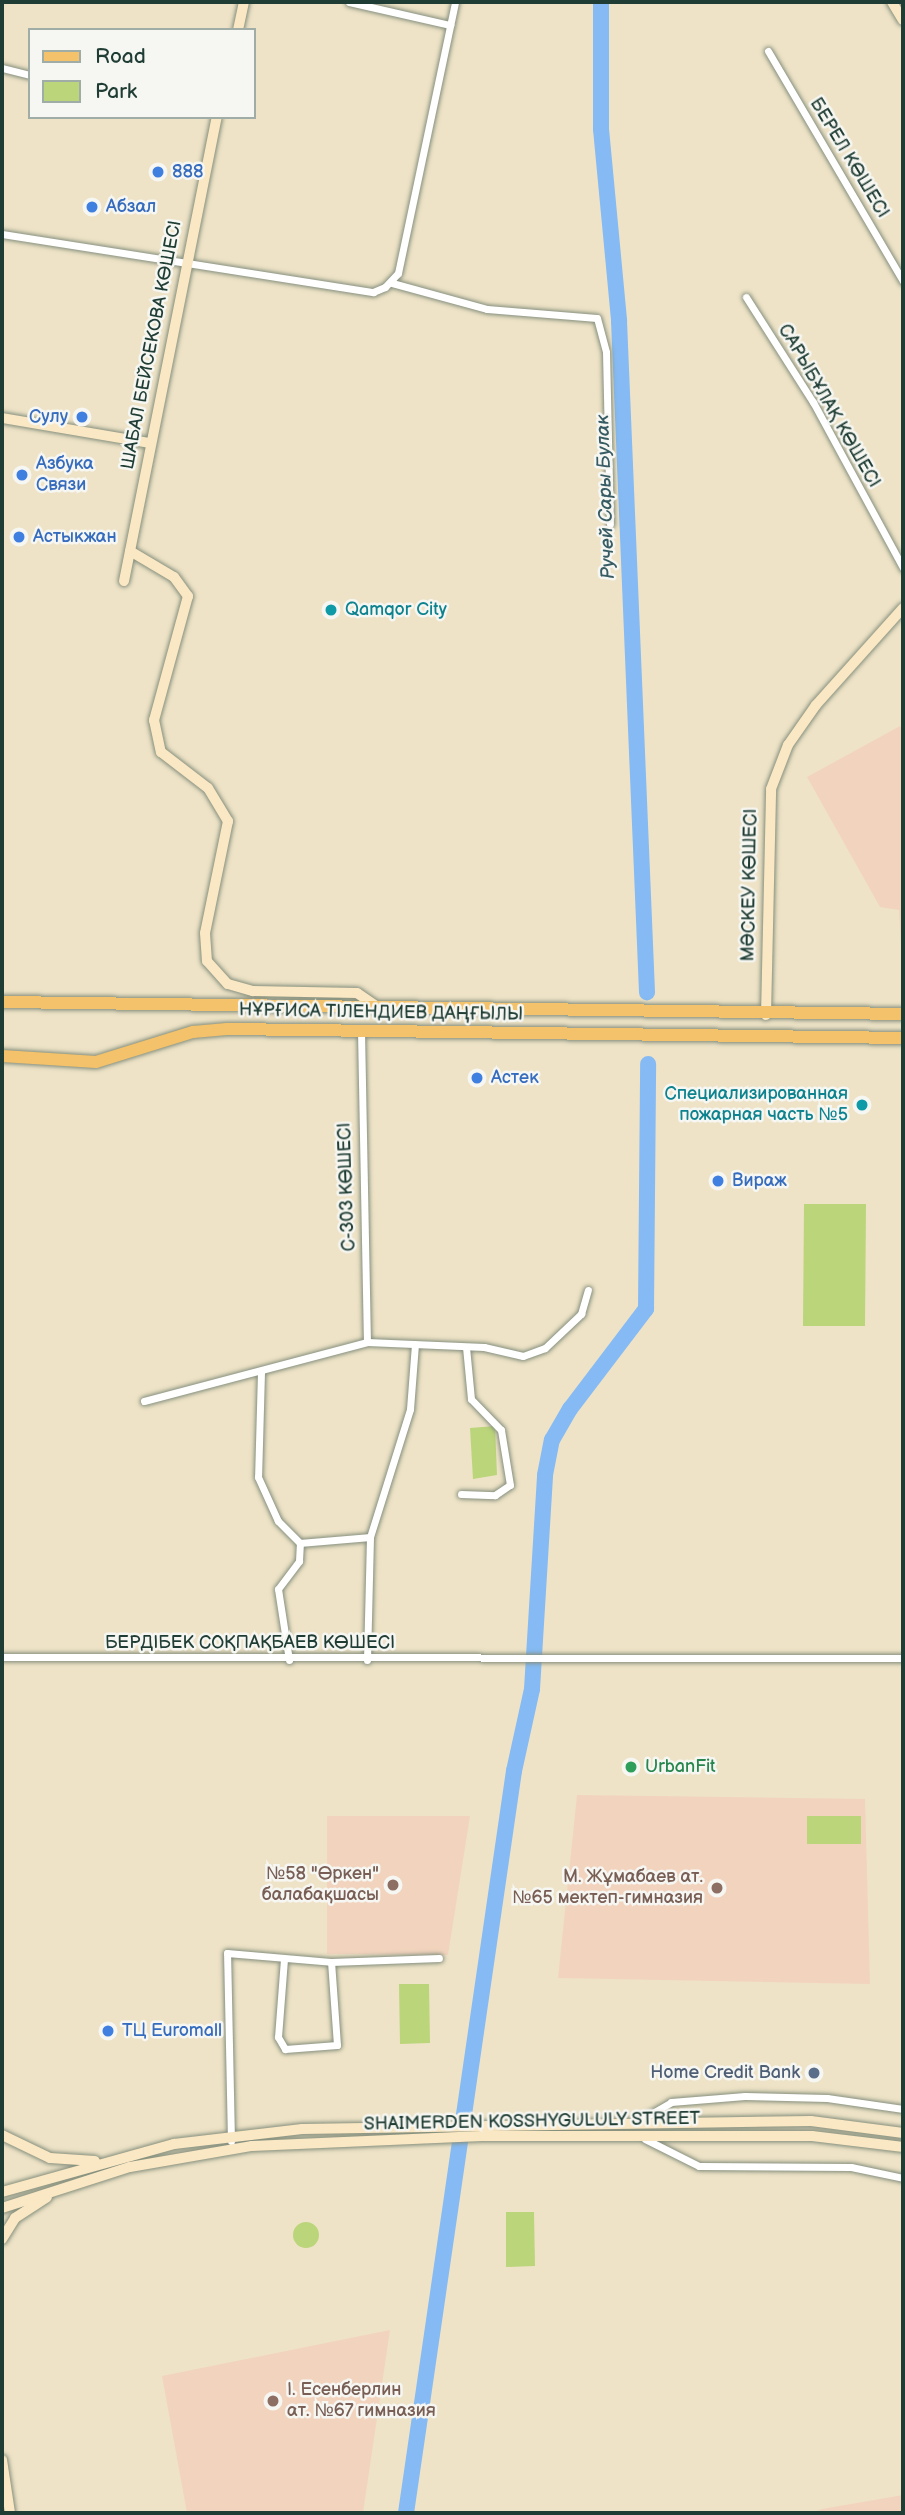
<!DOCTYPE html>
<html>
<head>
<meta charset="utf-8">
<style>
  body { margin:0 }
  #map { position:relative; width:905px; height:2515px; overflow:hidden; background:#eee3c7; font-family:"Balsamiq Sans",sans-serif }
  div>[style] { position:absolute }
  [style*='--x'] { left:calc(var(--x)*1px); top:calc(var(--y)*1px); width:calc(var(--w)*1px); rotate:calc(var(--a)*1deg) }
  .built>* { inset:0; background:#f2d4be }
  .green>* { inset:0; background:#bbd57a }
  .round { border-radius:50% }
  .river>* { height:16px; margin:-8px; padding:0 8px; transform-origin:8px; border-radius:8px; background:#85baf4 }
  .roads { filter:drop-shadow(0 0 2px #86907e) drop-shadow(0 0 2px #86907e) }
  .street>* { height:7px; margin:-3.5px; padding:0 3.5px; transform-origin:3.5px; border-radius:3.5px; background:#fff }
  .secondary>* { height:10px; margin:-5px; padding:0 5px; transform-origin:5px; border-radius:5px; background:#fae7c3 }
  .primary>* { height:12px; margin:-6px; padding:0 6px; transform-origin:6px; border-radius:6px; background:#f3c26a }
  .dots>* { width:19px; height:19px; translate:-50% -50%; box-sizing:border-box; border:4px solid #f6f6f2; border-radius:50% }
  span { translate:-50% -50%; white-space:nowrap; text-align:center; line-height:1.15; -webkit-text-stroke:5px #f6f6f2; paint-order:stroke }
  .street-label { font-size:18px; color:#1f3d34 }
  .shop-label { font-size:18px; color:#366cbe }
  .left { translate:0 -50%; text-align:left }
  .right { translate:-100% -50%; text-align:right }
  .culture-label { font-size:18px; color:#0d838f }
  .leisure-label { font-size:18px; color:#27864d }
  .education-label { font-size:18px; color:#785e54 }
  .service-label { font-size:18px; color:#4e5e75 }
  .water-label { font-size:19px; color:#385c64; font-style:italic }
  .frame { position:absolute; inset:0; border:4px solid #1f3d34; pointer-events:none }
  .legend { position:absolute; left:28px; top:28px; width:228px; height:91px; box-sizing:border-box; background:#f6f6f2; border:2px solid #a0aca6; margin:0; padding:9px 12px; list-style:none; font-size:21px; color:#1f3d34 }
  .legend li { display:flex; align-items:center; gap:14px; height:35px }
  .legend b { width:35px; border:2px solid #a0aca6 }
</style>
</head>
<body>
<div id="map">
  <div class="built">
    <i style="clip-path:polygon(900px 726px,903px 731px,901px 946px,899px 910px,880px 907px,807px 777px)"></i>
    <i style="clip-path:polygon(577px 1795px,865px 1799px,870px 1984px,558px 1978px)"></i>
    <i style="clip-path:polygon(327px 1816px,470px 1816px,448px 1955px,327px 1954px)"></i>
    <i style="clip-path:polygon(390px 2330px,363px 2513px,187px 2513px,162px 2376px)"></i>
    <i style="clip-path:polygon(903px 2495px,903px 2513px,811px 2513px,822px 2509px)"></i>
  </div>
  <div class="green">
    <i style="clip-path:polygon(804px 1204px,866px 1204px,865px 1326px,803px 1326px)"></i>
    <i style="clip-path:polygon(495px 1426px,497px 1475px,473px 1479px,470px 1428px)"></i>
    <i style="clip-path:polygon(807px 1816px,861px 1816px,861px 1844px,807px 1844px)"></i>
    <i style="clip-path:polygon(399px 1984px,429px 1984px,430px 2043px,400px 2044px)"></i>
    <i style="clip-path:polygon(506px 2212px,534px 2212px,535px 2266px,506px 2267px)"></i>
    <i class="round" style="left:293px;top:2222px;width:26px;height:26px"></i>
  </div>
  <div class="river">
    <i style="--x:601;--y:2;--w:127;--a:90"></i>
    <i style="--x:601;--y:129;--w:193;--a:84.6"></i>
    <i style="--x:619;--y:321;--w:672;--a:87.61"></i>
    <i style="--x:406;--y:2513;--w:750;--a:-81.72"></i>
    <i style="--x:514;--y:1771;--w:84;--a:-77.6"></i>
    <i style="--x:532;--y:1689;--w:214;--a:-86.5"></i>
    <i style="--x:545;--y:1475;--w:36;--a:-79"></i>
    <i style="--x:552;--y:1440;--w:36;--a:-60"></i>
    <i style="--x:570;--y:1409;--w:126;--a:-52.8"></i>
    <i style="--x:646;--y:1309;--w:245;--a:-89.5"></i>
  </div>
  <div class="roads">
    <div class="street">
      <i style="--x:349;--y:2;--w:104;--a:12.8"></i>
      <i style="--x:768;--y:51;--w:267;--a:59.6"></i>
      <i style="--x:2;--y:68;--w:29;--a:14"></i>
      <i style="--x:2;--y:234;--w:376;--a:8.9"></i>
      <i style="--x:373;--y:292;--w:13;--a:-23"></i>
      <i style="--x:385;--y:287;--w:19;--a:-47"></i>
      <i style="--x:398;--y:273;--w:277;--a:-78.1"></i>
      <i style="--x:392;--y:283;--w:98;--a:15.3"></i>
      <i style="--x:487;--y:309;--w:110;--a:4.7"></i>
      <i style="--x:597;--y:318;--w:35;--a:75"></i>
      <i style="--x:606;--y:352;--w:172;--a:88.7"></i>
      <i style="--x:746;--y:297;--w:125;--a:57.5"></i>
      <i style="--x:813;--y:402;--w:189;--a:61.5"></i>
      <i style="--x:361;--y:1031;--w:311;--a:88.9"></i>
      <i style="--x:261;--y:1372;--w:105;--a:91.6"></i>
      <i style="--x:258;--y:1477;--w:48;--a:65.6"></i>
      <i style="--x:278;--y:1521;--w:31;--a:45"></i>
      <i style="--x:300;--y:1543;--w:70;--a:-4.9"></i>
      <i style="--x:144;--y:1401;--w:231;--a:-14.8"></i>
      <i style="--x:367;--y:1342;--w:117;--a:2.4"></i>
      <i style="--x:484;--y:1347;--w:40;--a:13"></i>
      <i style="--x:523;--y:1356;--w:23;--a:-20"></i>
      <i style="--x:545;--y:1348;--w:50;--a:-43.4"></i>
      <i style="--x:581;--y:1314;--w:25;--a:-74"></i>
      <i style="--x:461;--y:1494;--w:34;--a:2"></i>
      <i style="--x:495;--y:1495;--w:18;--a:-34"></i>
      <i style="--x:510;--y:1485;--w:56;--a:-99.3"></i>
      <i style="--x:501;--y:1430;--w:43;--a:-134.1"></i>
      <i style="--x:471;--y:1399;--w:52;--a:-95.5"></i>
      <i style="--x:2;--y:1657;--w:901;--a:0.06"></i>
      <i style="--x:289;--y:1660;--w:72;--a:-98.8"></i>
      <i style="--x:278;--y:1589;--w:35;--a:-53"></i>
      <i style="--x:299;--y:1561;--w:18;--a:-87"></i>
      <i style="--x:367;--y:1660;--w:123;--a:-88.6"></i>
      <i style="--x:370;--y:1537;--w:134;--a:-72.6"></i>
      <i style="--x:410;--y:1409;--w:65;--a:-85.6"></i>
      <i style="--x:284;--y:1959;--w:78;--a:94.4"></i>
      <i style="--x:278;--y:2037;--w:14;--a:60"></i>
      <i style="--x:285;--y:2049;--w:52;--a:-4.4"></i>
      <i style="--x:337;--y:2045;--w:83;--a:-94.1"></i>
      <i style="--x:637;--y:2122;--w:39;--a:-30"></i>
      <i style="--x:671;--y:2102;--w:74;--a:-4.6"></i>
      <i style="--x:745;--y:2096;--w:82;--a:1.4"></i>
      <i style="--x:827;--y:2098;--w:77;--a:8.2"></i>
      <i style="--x:645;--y:2139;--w:60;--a:26.6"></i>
      <i style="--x:699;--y:2166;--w:152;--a:0.4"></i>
      <i style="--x:851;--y:2167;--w:53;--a:11.9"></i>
      <i style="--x:231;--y:2141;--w:188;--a:-91.2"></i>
      <i style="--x:227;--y:1953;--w:104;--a:4.9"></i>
      <i style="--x:331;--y:1962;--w:108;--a:-2.1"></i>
    </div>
    <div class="secondary">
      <i style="--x:892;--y:2;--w:21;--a:59"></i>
      <i style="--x:238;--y:30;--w:29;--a:-78"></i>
      <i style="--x:2;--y:418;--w:150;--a:9.6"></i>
      <i style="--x:130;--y:551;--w:51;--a:30.6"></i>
      <i style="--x:174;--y:577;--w:24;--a:54"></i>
      <i style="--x:188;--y:596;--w:129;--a:105.3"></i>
      <i style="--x:154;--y:720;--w:33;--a:78"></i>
      <i style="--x:161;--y:752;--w:59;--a:37.5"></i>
      <i style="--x:208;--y:788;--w:39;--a:59"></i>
      <i style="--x:228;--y:821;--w:114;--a:101.6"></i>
      <i style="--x:205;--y:933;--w:28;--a:86"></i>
      <i style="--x:207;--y:961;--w:31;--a:48"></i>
      <i style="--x:228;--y:984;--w:26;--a:16"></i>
      <i style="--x:253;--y:991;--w:104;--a:1.1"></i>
      <i style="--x:357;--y:993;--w:22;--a:34"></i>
      <i style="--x:124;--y:581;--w:473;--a:-78.7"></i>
      <i style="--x:766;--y:1015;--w:226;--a:-88.7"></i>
      <i style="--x:771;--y:789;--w:47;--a:-68.9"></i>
      <i style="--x:788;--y:745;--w:49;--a:-55"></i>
      <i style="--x:816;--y:705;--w:130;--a:-48.1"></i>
      <i style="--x:2;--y:2135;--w:53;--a:25.6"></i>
      <i style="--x:50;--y:2158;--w:45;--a:3.8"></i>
      <i style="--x:2;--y:2192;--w:179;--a:-15.6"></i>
      <i style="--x:174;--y:2144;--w:129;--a:-6.7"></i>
      <i style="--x:302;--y:2129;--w:509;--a:-0.9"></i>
      <i style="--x:811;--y:2121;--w:93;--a:7.4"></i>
      <i style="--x:2;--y:2208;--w:134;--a:-17.8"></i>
      <i style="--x:130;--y:2167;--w:124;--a:-9.8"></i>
      <i style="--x:252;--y:2146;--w:230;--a:-2.5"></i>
      <i style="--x:482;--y:2136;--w:330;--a:0"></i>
      <i style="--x:812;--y:2136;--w:92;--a:6.9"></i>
      <i style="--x:2;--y:2239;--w:25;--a:-58"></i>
      <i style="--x:15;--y:2218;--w:38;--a:-33"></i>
      <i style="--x:2;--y:2460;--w:54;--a:81.4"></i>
    </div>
    <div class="primary">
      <i style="--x:2;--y:1002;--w:901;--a:0.76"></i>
      <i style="--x:2;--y:1056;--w:94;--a:3.7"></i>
      <i style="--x:96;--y:1062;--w:102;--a:-17.2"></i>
      <i style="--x:193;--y:1032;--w:34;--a:-5"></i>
      <i style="--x:227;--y:1029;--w:676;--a:0.76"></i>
    </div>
  </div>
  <div class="dots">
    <i style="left:158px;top:172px;background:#3f7fe0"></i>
    <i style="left:92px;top:207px;background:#3f7fe0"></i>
    <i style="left:82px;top:417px;background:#3f7fe0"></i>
    <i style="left:22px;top:475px;background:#3f7fe0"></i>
    <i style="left:19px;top:537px;background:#3f7fe0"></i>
    <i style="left:331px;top:610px;background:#0f9aa8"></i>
    <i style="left:477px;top:1078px;background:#3f7fe0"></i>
    <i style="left:862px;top:1105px;background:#0f9aa8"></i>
    <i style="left:718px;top:1181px;background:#3f7fe0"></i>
    <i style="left:631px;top:1767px;background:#2e9e5b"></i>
    <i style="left:393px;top:1885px;background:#8d6e63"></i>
    <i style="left:717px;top:1888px;background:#8d6e63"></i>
    <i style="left:108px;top:2031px;background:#3f7fe0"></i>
    <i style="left:814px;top:2073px;background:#5c6f8a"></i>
    <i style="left:273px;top:2401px;background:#8d6e63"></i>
  </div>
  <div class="street-label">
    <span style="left:849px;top:158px;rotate:59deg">БЕРЕЛ КӨШЕСІ</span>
    <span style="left:152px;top:345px;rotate:-79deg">ШАБАЛ БЕЙСЕКОВА КӨШЕСІ</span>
    <span style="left:829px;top:406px;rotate:60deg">САРЫБҰЛАҚ КӨШЕСІ</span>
    <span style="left:750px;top:885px;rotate:-89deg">МӘСКЕУ КӨШЕСІ</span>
    <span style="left:381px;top:1013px;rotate:1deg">НҰРҒИСА ТІЛЕНДИЕВ ДАҢҒЫЛЫ</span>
    <span style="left:347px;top:1187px;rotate:-92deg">С-303 КӨШЕСІ</span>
    <span style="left:250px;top:1643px">БЕРДІБЕК СОҚПАҚБАЕВ КӨШЕСІ</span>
    <span style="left:532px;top:2122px;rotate:-1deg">SHAIMERDEN KOSSHYGULULY STREET</span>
  </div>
  <div class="shop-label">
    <span class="left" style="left:172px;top:172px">888</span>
    <span class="left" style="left:106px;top:207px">Абзал</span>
    <span class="right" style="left:68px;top:417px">Сулу</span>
    <span class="left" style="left:36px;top:475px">Азбука<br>Связи</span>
    <span class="left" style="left:33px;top:537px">Астыкжан</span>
    <span class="left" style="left:491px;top:1078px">Астек</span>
    <span class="left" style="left:732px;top:1181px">Вираж</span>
    <span class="left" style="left:122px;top:2031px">ТЦ Euromall</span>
  </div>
  <div class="culture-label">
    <span class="left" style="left:345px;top:610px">Qamqor City</span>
    <span class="right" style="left:848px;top:1105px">Специализированная<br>пожарная часть №5</span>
  </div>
  <div class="leisure-label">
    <span class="left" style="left:645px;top:1767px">UrbanFit</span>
  </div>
  <div class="education-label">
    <span class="right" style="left:379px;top:1885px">№58 "Өркен"<br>балабақшасы</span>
    <span class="right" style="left:703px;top:1888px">М. Жұмабаев ат.<br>№65 мектеп-гимназия</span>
    <span class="left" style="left:287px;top:2401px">І. Есенберлин<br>ат. №67 гимназия</span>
  </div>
  <div class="service-label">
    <span class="right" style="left:800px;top:2073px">Home Credit Bank</span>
  </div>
  <div class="water-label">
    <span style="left:606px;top:497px;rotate:-92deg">Ручей Сары Булак</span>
  </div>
  <div class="frame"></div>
  <ul class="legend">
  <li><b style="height:9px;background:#f3c26a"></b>Road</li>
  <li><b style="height:19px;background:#bbd57a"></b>Park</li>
  </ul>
</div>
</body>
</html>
